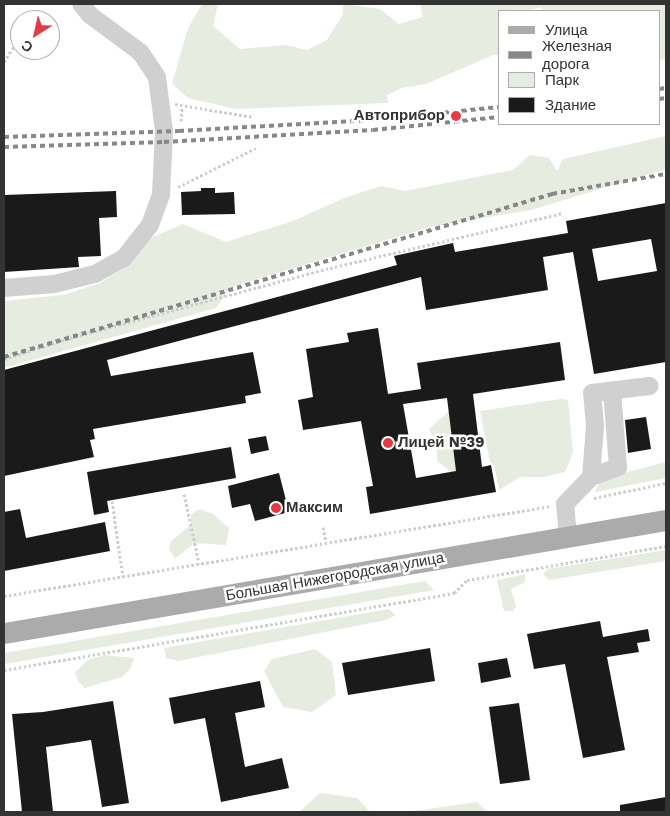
<!DOCTYPE html>
<html>
<head>
<meta charset="utf-8">
<style>
  body { margin:0 }
  #map { position:relative; width:670px; height:816px; overflow:hidden; background:#fff; font-family:"Work Sans",sans-serif }
  div>[style] { position:absolute }
  [style*='--x'] { left:calc(var(--x)*1px); top:calc(var(--y)*1px); width:calc(var(--w)*1px); rotate:calc(var(--a)*1deg) }
  .green>* { inset:0; background:#e6ecdf }
  .building>* { inset:0; background:#1a1a1a }
  .path>* { height:3px; margin-top:-1.5px; transform-origin:0; background:repeating-linear-gradient(90deg,#cdcdcd 0 2.5px,transparent 0 5px) }
  .minor>* { height:18px; margin:-9px; padding:0 9px; transform-origin:9px; border-radius:9px; background:#d0d0d0 }
  .major>* { height:21px; margin:-10.5px; padding:0 10.5px; transform-origin:10.5px; border-radius:10.5px; background:#ababab }
  .rail>* { height:4px; margin-top:-2px; transform-origin:0; background:repeating-linear-gradient(90deg,#888 0 5px,transparent 0 9px) }
  .dots>* { width:14px; height:14px; translate:-50% -50%; box-sizing:border-box; border:2px solid #fff; border-radius:50% }
  span { translate:-50% -50%; white-space:nowrap; text-align:center; line-height:1.15; -webkit-text-stroke:5px #fff; paint-order:stroke }
  .poi-label { font-size:15px; color:#333; font-weight:700 }
  .right { translate:-100% -50%; text-align:right }
  .left { translate:0 -50%; text-align:left }
  .street-label { font-size:15px; color:#333 }
  .frame { position:absolute; inset:0; border:5px solid #333; pointer-events:none }
  .legend { position:absolute; left:498px; top:10px; width:162px; height:115px; box-sizing:border-box; background:#fff; border:1px solid #adadad; margin:0; padding:6px 9px; list-style:none; font-size:15px; color:#333 }
  .legend li { display:flex; align-items:center; gap:10px; height:25px }
  .legend b { width:25px; border:1px solid #adadad }
  .north { position:absolute; left:10px; top:10px; width:50px; height:50px; box-sizing:border-box; background:#fff; border:1px solid #adadad; border-radius:50%; rotate:215deg; font-size:14px; font-weight:700; line-height:20px; text-align:center; color:#333 }
  .north::after { content:''; display:block; margin:auto; width:18px; height:22px; background:#e63946; clip-path:polygon(50% 0,100% 100%,50% 72%,0 100%) }
</style>
</head>
<body>
<div id="map">
  <div class="green">
    <i style="clip-path:polygon(202px 4px,218px 4px,213px 26px,240px 49px,286px 45px,307px 50px,327px 40px,343px 14px,343px 4px,380px 9px,399px 24px,423px 17px,420px 4px,666px 4px,666px 59px,659px 60px,659px 11px,542px 11px,542px 7px,527px 11px,499px 11px,499px 55px,493px 55px,426px 84px,402px 88px,387px 95px,388px 103px,236px 109px,188px 98px,172px 84px,188px 28px)"></i>
    <i style="clip-path:polygon(666px 136px,666px 169px,531px 210px,430px 227px,231px 287px,216px 308px,4px 368px,4px 301px,63px 295px,100px 283px,132px 263px,150px 238px,183px 224px,226px 242px,293px 221px,344px 198px,381px 186px,405px 191px,513px 170px,530px 155px,549px 158px,557px 171px,563px 159px)"></i>
    <i style="clip-path:polygon(560px 399px,568px 400px,573px 452px,565px 472px,544px 477px,520px 477px,499px 490px,494px 465px,490px 462px,480px 411px)"></i>
    <i style="clip-path:polygon(449px 411px,473px 468px,451px 472px,437px 461px,437px 443px,429px 429px)"></i>
    <i style="clip-path:polygon(666px 462px,666px 478px,595px 492px,601px 479px)"></i>
    <i style="clip-path:polygon(200px 509px,213px 514px,229px 528px,226px 545px,195px 543px,175px 559px,169px 549px,171px 541px,191px 525px,191px 514px)"></i>
    <i style="clip-path:polygon(666px 550px,666px 561px,549px 580px,543px 574px,548px 569px)"></i>
    <i style="clip-path:polygon(525px 574px,525px 582px,511px 589px,516px 606px,513px 611px,504px 611px,497px 580px)"></i>
    <i style="clip-path:polygon(425px 581px,434px 590px,4px 664px,4px 653px)"></i>
    <i style="clip-path:polygon(389px 609px,396px 615px,386px 620px,178px 661px,166px 658px,164px 648px)"></i>
    <i style="clip-path:polygon(315px 649px,332px 662px,336px 695px,312px 712px,283px 707px,264px 671px,272px 659px)"></i>
    <i style="clip-path:polygon(104px 655px,134px 658px,130px 669px,122px 677px,85px 688px,78px 681px,75px 672px,88px 660px)"></i>
    <i style="clip-path:polygon(320px 793px,357px 798px,370px 812px,299px 812px)"></i>
    <i style="clip-path:polygon(477px 802px,487px 812px,407px 812px)"></i>
  </div>
  <div class="building">
    <i style="clip-path:polygon(201px 188px,215px 188px,215px 193px,234px 192px,235px 214px,182px 215px,181px 192px,201px 191px)"></i>
    <i style="clip-path:polygon(116px 191px,117px 217px,99px 218px,101px 256px,78px 257px,79px 267px,4px 272px,4px 195px)"></i>
    <i style="clip-path:polygon(evenodd,666px 203px,666px 362px,594px 374px,573px 252px,543px 257px,548px 290px,426px 310px,421px 277px,107px 360px,111px 376px,253px 352px,261px 393px,245px 396px,246px 403px,93px 429px,95px 439px,90px 440px,94px 457px,4px 476px,4px 370px,397px 265px,394px 256px,453px 243px,455px 252px,568px 233px,566px 221px,666px 203px,651px 239px,657px 271px,598px 281px,592px 249px,651px 239px)"></i>
    <i style="clip-path:polygon(evenodd,378px 328px,388px 394px,421px 389px,417px 363px,560px 342px,565px 380px,473px 394px,482px 467px,491px 465px,496px 492px,370px 514px,366px 487px,373px 486px,361px 421px,303px 430px,298px 400px,313px 397px,306px 349px,349px 342px,347px 333px,378px 328px,447px 398px,456px 471px,416px 478px,403px 404px,447px 398px)"></i>
    <i style="clip-path:polygon(646px 417px,651px 449px,628px 453px,625px 420px)"></i>
    <i style="clip-path:polygon(266px 436px,269px 450px,251px 454px,248px 439px)"></i>
    <i style="clip-path:polygon(231px 447px,236px 478px,107px 501px,109px 512px,94px 515px,87px 472px)"></i>
    <i style="clip-path:polygon(279px 473px,289px 512px,255px 521px,250px 504px,232px 508px,228px 486px)"></i>
    <i style="clip-path:polygon(20px 509px,26px 538px,105px 522px,110px 551px,4px 571px,4px 512px)"></i>
    <i style="clip-path:polygon(600px 621px,603px 637px,648px 629px,650px 641px,637px 643px,639px 652px,607px 657px,625px 750px,583px 758px,565px 664px,534px 669px,527px 634px)"></i>
    <i style="clip-path:polygon(430px 648px,435px 681px,348px 695px,342px 663px)"></i>
    <i style="clip-path:polygon(507px 658px,511px 677px,481px 683px,478px 663px)"></i>
    <i style="clip-path:polygon(260px 681px,265px 707px,235px 713px,245px 767px,282px 758px,289px 788px,221px 802px,205px 718px,174px 724px,169px 698px)"></i>
    <i style="clip-path:polygon(113px 701px,129px 803px,102px 807px,91px 740px,46px 747px,53px 812px,22px 812px,12px 714px,43px 712px)"></i>
    <i style="clip-path:polygon(519px 703px,530px 780px,500px 784px,489px 707px)"></i>
    <i style="clip-path:polygon(666px 797px,666px 812px,620px 812px,620px 805px)"></i>
  </div>
  <div class="path">
    <i style="--x:4;--y:62;--w:19;--a:-58"></i>
    <i style="--x:14;--y:46;--w:7;--a:-27"></i>
    <i style="--x:175;--y:104;--w:79;--a:9.5"></i>
    <i style="--x:181;--y:121;--w:15;--a:-86"></i>
    <i style="--x:178;--y:187;--w:87;--a:-26.6"></i>
    <i style="--x:4;--y:359;--w:69;--a:-17.7"></i>
    <i style="--x:70;--y:338;--w:269;--a:-15.1"></i>
    <i style="--x:330;--y:268;--w:239;--a:-13.3"></i>
    <i style="--x:184;--y:494;--w:71;--a:77.7"></i>
    <i style="--x:594;--y:498;--w:74;--a:-11.8"></i>
    <i style="--x:112;--y:501;--w:76;--a:81.7"></i>
    <i style="--x:323;--y:527;--w:15;--a:79"></i>
    <i style="--x:4;--y:596;--w:554;--a:-9.34"></i>
    <i style="--x:4;--y:670;--w:457;--a:-9.7"></i>
    <i style="--x:454;--y:593;--w:18;--a:-45"></i>
    <i style="--x:467;--y:580;--w:202;--a:-9.7"></i>
  </div>
  <div class="minor">
    <i style="--x:4;--y:288;--w:50;--a:-4.6"></i>
    <i style="--x:54;--y:284;--w:42;--a:-13.7"></i>
    <i style="--x:95;--y:274;--w:33;--a:-29"></i>
    <i style="--x:124;--y:258;--w:42;--a:-51.8"></i>
    <i style="--x:150;--y:225;--w:32;--a:-70"></i>
    <i style="--x:161;--y:195;--w:64;--a:-87.3"></i>
    <i style="--x:164;--y:131;--w:54;--a:-97.4"></i>
    <i style="--x:157;--y:77;--w:30;--a:-124"></i>
    <i style="--x:140;--y:52;--w:62;--a:-143.5"></i>
    <i style="--x:90;--y:15;--w:14;--a:-129"></i>
    <i style="--x:591;--y:477;--w:29;--a:-20"></i>
    <i style="--x:618;--y:467;--w:76;--a:-94.5"></i>
    <i style="--x:568;--y:537;--w:33;--a:-95"></i>
    <i style="--x:565;--y:504;--w:37;--a:-46"></i>
    <i style="--x:591;--y:477;--w:51;--a:-85.5"></i>
    <i style="--x:595;--y:426;--w:33;--a:-95"></i>
    <i style="--x:592;--y:393;--w:58;--a:-6.9"></i>
  </div>
  <div class="major">
    <i style="--x:4;--y:633;--w:672;--a:-9.69"></i>
  </div>
  <div class="rail">
    <i style="--x:659;--y:89;--w:7;--a:-8"></i>
    <i style="--x:659;--y:99;--w:7;--a:-8"></i>
    <i style="--x:4;--y:137;--w:175;--a:-2"></i>
    <i style="--x:179;--y:131;--w:193;--a:-3.3"></i>
    <i style="--x:372;--y:120;--w:128;--a:-5.8"></i>
    <i style="--x:4;--y:147;--w:160;--a:-1.8"></i>
    <i style="--x:164;--y:142;--w:209;--a:-3.3"></i>
    <i style="--x:373;--y:130;--w:127;--a:-5.9"></i>
    <i style="--x:4;--y:357;--w:572;--a:-16.56"></i>
    <i style="--x:552;--y:194;--w:116;--a:-10"></i>
  </div>
  <div class="dots">
    <i style="left:456px;top:116px;background:#e63946"></i>
    <i style="left:388px;top:443px;background:#e63946"></i>
    <i style="left:276px;top:508px;background:#e63946"></i>
  </div>
  <div class="poi-label">
    <span class="right" style="left:445px;top:116px">Автоприбор</span>
    <span class="left" style="left:398px;top:443px">Лицей №39</span>
    <span class="left" style="left:286px;top:508px">Максим</span>
  </div>
  <div class="street-label">
    <span style="left:335px;top:577px;rotate:-10deg">Большая Нижегородская улица</span>
  </div>
  <div class="frame"></div>
  <ul class="legend">
  <li><b style="height:6px;background:#ababab"></b>Улица</li>
  <li><b style="height:6px;background:#888"></b>Железная дорога</li>
  <li><b style="height:14px;background:#e6ecdf"></b>Парк</li>
  <li><b style="height:14px;background:#1a1a1a"></b>Здание</li>
  </ul>
  <div class="north">С</div>
</div>
</body>
</html>
